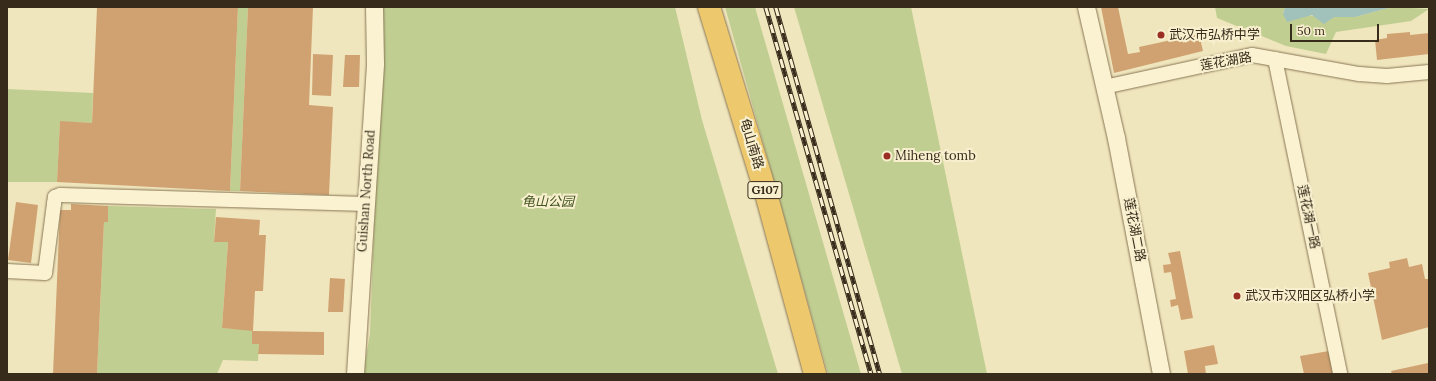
<!DOCTYPE html>
<html>
<head>
<meta charset="utf-8">
<style>
  body { margin:0 }
  #map { position:relative; width:1436px; height:381px; overflow:hidden; background:#f0e6bd; font-family:Lora,"Noto Sans SC",serif }
  div>[style] { position:absolute }
  [style*='--x'] { left:calc(var(--x)*1px); top:calc(var(--y)*1px); width:calc(var(--w)*1px); rotate:calc(var(--a)*1deg) }
  .green>* { inset:0; background:#c0ce91 }
  .water>* { inset:0; background:#a1c1bb }
  .building>* { inset:0; background:#d0a271 }
  .roads { filter:drop-shadow(0 0 1px #887655) drop-shadow(0 0 1px #887655) }
  .minor>* { height:14px; margin:-7px; padding:0 7px; transform-origin:7px; border-radius:7px; background:#faf2d1 }
  .tertiary>* { height:17px; margin:-8.5px; padding:0 8.5px; transform-origin:8.5px; border-radius:8.5px; background:#faf2d1 }
  .trunk>* { height:22px; margin:-11px; padding:0 11px; transform-origin:11px; border-radius:11px; background:#eec86d }
  .rail>* { height:4.5px; margin-top:-2.25px; transform-origin:0; background:repeating-linear-gradient(90deg,#f7efcd 0 9px,#372b1b 0 18px); box-sizing:border-box; border-block:1px solid #372b1b }
  .dots>* { width:11px; height:11px; translate:-50% -50%; box-sizing:border-box; border:2px solid #f7efcd; border-radius:50% }
  span { translate:-50% -50%; white-space:nowrap; text-align:center; line-height:1.15; -webkit-text-stroke:4px #f7efcd; paint-order:stroke }
  .shield-label span { padding:1px 3px; background:#f7efcd; border:1px solid; border-radius:3px; -webkit-text-stroke-width:0 }
  .shield-label { font-size:12px; color:#372b1b; font-weight:700 }
  .poi-label { font-size:13px; color:#372b1b }
  .left { translate:0 -50%; text-align:left }
  .street-label { font-size:13px; color:#372b1b }
  .park-label { font-size:13px; color:#425421; font-style:italic }
  .frame { position:absolute; inset:0; border:8px solid #372b1b; pointer-events:none }
  .scale { position:absolute; left:1290px; top:24px; width:89px; height:18px; box-sizing:border-box; border:2px solid #372b1b; border-top:0; padding-left:5px; font-size:12px; line-height:14px; white-space:nowrap; color:#372b1b; -webkit-text-stroke:3px #f7efcd; paint-order:stroke }
</style>
</head>
<body>
<div id="map">
  <div class="green">
    <i style="clip-path:polygon(238px 7px,248px 7px,240px 191px,230px 191px)"></i>
    <i style="clip-path:polygon(382px 7px,675px 7px,702px 120px,778px 374px,363px 374px,370px 334px)"></i>
    <i style="clip-path:polygon(725px 7px,755px 7px,861px 374px,828px 374px)"></i>
    <i style="clip-path:polygon(794px 7px,911px 7px,987px 374px,902px 374px)"></i>
    <i style="clip-path:polygon(1215px 7px,1285px 7px,1283px 14px,1334px 17px,1355px 17px,1392px 7px,1429px 9px,1411px 21px,1336px 32px,1326px 54px,1286px 46px,1217px 18px)"></i>
    <i style="clip-path:polygon(7px 89px,93px 93px,92px 123px,60px 122px,57px 182px,7px 182px)"></i>
    <i style="clip-path:polygon(108px 206px,216px 209px,214px 241px,228px 242px,222px 328px,252px 330px,252px 343px,259px 344px,258px 361px,223px 360px,217px 374px,97px 374px,104px 222px,108px 222px)"></i>
  </div>
  <div class="water">
    <i style="clip-path:polygon(1285px 7px,1392px 7px,1355px 17px,1334px 17px,1324px 24px,1312px 15px,1287px 22px,1283px 14px)"></i>
  </div>
  <div class="building">
    <i style="clip-path:polygon(97px 7px,238px 7px,230px 191px,57px 182px,60px 121px,92px 123px)"></i>
    <i style="clip-path:polygon(248px 7px,313px 7px,309px 105px,333px 107px,329px 195px,240px 191px)"></i>
    <i style="clip-path:polygon(1101px 7px,1118px 7px,1128px 54px,1140px 52px,1139px 47px,1199px 34px,1203px 51px,1114px 73px)"></i>
    <i style="clip-path:polygon(1410px 32px,1410px 35px,1429px 33px,1429px 54px,1377px 60px,1375px 40px,1387px 38px,1387px 34px)"></i>
    <i style="clip-path:polygon(313px 54px,333px 55px,331px 96px,312px 95px)"></i>
    <i style="clip-path:polygon(345px 55px,360px 55px,359px 87px,343px 87px)"></i>
    <i style="clip-path:polygon(16px 202px,38px 205px,31px 263px,8px 260px)"></i>
    <i style="clip-path:polygon(71px 204px,108px 206px,108px 222px,104px 222px,97px 374px,53px 374px,60px 210px,71px 210px)"></i>
    <i style="clip-path:polygon(216px 217px,260px 220px,259px 235px,266px 235px,263px 291px,255px 291px,253px 331px,222px 328px,228px 242px,214px 242px)"></i>
    <i style="clip-path:polygon(1180px 251px,1193px 318px,1181px 320px,1178px 305px,1171px 307px,1170px 300px,1176px 299px,1171px 272px,1164px 273px,1163px 265px,1171px 264px,1168px 253px)"></i>
    <i style="clip-path:polygon(1407px 258px,1409px 267px,1422px 264px,1425px 279px,1429px 279px,1429px 327px,1382px 340px,1368px 273px,1390px 268px,1389px 262px)"></i>
    <i style="clip-path:polygon(330px 278px,345px 279px,343px 312px,328px 312px)"></i>
    <i style="clip-path:polygon(252px 331px,324px 332px,324px 355px,258px 354px,259px 344px,252px 344px)"></i>
    <i style="clip-path:polygon(1214px 345px,1218px 364px,1205px 366px,1206px 374px,1188px 374px,1184px 351px)"></i>
    <i style="clip-path:polygon(1329px 351px,1333px 374px,1304px 374px,1300px 356px)"></i>
    <i style="clip-path:polygon(1428px 363px,1429px 374px,1392px 374px,1391px 371px)"></i>
  </div>
  <div class="roads">
    <div class="minor">
      <i style="--x:1275;--y:59;--w:322;--a:78.3"></i>
      <i style="--x:1104;--y:87;--w:151;--a:-12.2"></i>
      <i style="--x:1252;--y:55;--w:109;--a:10.1"></i>
      <i style="--x:1359;--y:74;--w:28;--a:4"></i>
      <i style="--x:1387;--y:76;--w:42;--a:-5.4"></i>
      <i style="--x:7;--y:271;--w:38;--a:3"></i>
      <i style="--x:45;--y:273;--w:70;--a:-82.6"></i>
      <i style="--x:54;--y:204;--w:7;--a:-82"></i>
      <i style="--x:55;--y:197;--w:5;--a:-22"></i>
      <i style="--x:60;--y:195;--w:307;--a:1.7"></i>
    </div>
    <div class="tertiary">
      <i style="--x:1086;--y:7;--w:134;--a:77.1"></i>
      <i style="--x:1116;--y:138;--w:240;--a:79.2"></i>
      <i style="--x:355;--y:374;--w:312;--a:-86.3"></i>
      <i style="--x:375;--y:63;--w:56;--a:-91"></i>
    </div>
    <div class="trunk">
      <i style="--x:709;--y:7;--w:191;--a:73"></i>
      <i style="--x:765;--y:190;--w:191;--a:74.8"></i>
    </div>
  </div>
  <div class="rail">
    <i style="--x:766;--y:7;--w:382;--a:74"></i>
    <i style="--x:776;--y:7;--w:381;--a:74.2"></i>
  </div>
  <div class="dots">
    <i style="left:1161px;top:35px;background:#9a2e23"></i>
    <i style="left:887px;top:156px;background:#9a2e23"></i>
    <i style="left:1237px;top:296px;background:#9a2e23"></i>
  </div>
  <div class="shield-label">
    <span style="left:765px;top:190px">G107</span>
  </div>
  <div class="poi-label">
    <span class="left" style="left:1169px;top:35px">武汉市弘桥中学</span>
    <span class="left" style="left:895px;top:156px">Miheng tomb</span>
    <span class="left" style="left:1245px;top:296px">武汉市汉阳区弘桥小学</span>
  </div>
  <div class="street-label">
    <span style="left:1226px;top:62px;rotate:-10deg">莲花湖路</span>
    <span style="left:751px;top:144px;rotate:73deg">龟山南路</span>
    <span style="left:367px;top:191px;rotate:-86deg">Guishan North Road</span>
    <span style="left:1308px;top:217px;rotate:78deg">莲花湖一路</span>
    <span style="left:1134px;top:230px;rotate:79deg">莲花湖二路</span>
  </div>
  <div class="park-label">
    <span style="left:548px;top:202px">龟山公园</span>
  </div>
  <div class="frame"></div>
  <div class="scale">50 m</div>
</div>
</body>
</html>
